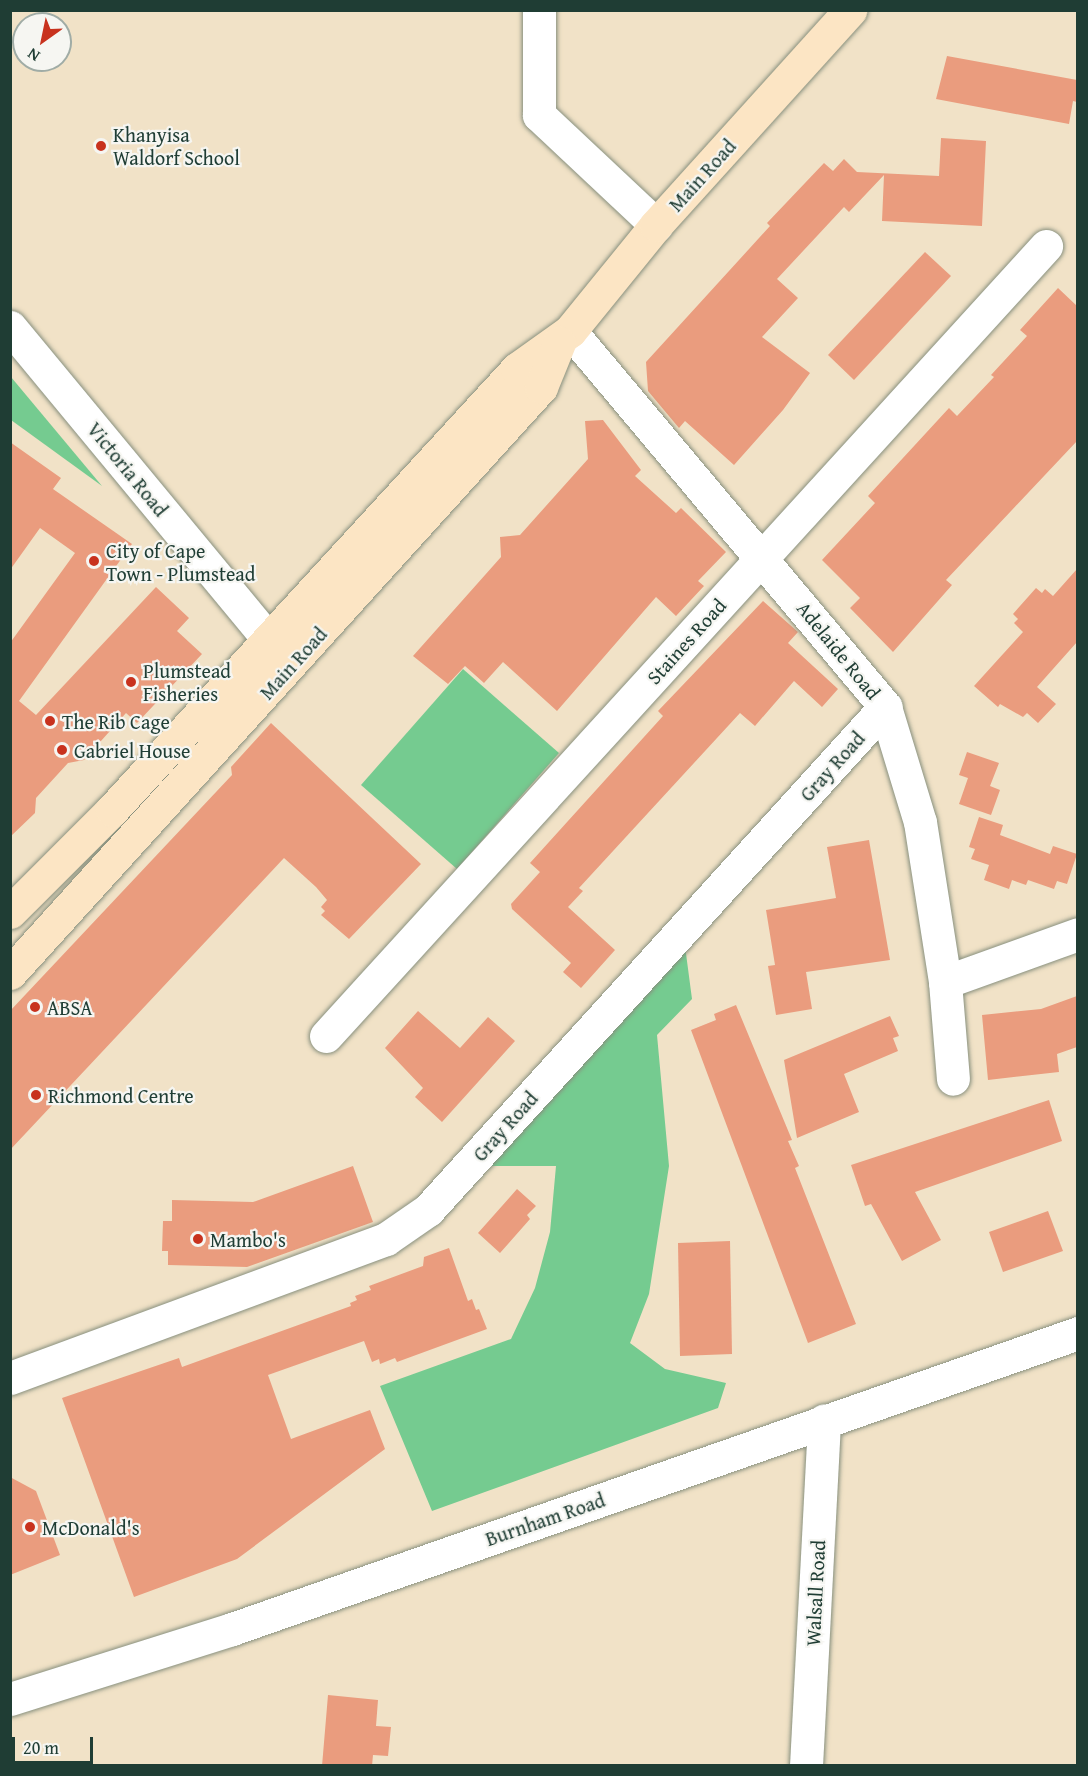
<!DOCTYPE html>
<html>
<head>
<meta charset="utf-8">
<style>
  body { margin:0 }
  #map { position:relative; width:1088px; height:1776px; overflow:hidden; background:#f1e2c7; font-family:"Gentium Book Plus",serif }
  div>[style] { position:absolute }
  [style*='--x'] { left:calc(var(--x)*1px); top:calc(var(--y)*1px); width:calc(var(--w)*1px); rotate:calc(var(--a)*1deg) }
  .green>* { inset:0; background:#75cb90 }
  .building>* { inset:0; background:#ea9c7e }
  .roads { filter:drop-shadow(0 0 2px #88907e) drop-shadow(0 0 2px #88907e) }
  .minor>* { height:33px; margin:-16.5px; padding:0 16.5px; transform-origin:16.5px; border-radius:16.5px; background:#fff }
  .tertiary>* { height:33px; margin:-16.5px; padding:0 16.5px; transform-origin:16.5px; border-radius:16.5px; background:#fff }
  .secondary>* { height:33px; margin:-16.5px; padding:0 16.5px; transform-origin:16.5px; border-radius:16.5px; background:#fce5c4 }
  .dots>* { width:16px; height:16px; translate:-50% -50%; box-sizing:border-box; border:3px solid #f6f6f2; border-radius:50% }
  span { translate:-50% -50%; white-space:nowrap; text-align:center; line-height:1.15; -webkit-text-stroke:4.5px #f6f6f2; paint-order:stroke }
  .poi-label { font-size:20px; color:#1f3d34 }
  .left { translate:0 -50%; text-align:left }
  .street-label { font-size:20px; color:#1f3d34 }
  .frame { position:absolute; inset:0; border:12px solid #1f3d34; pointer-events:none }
  .north { position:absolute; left:12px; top:12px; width:60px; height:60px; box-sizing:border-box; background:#f6f6f2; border:2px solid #a0aca6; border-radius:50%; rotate:213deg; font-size:16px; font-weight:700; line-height:24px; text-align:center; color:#1f3d34 }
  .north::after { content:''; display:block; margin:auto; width:21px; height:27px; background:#c8321e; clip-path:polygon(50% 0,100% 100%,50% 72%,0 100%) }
  .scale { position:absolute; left:12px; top:1737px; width:81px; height:27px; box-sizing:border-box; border:3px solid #1f3d34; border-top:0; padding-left:8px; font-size:18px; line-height:21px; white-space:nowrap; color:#1f3d34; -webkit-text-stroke:4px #f6f6f2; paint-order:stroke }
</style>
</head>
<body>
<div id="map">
  <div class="green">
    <i style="clip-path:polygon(11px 377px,102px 486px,11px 420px)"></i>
    <i style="clip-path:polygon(463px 669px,559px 753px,457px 869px,361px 785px)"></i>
    <i style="clip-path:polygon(685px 946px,692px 999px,657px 1035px,669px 1166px,649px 1294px,630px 1343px,665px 1369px,726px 1383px,718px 1408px,432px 1511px,380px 1386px,511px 1339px,535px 1288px,550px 1232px,556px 1166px,485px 1166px)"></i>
  </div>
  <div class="building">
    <i style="clip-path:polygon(947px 56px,1077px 80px,1077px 102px,1073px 101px,1069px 124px,936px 99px)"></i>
    <i style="clip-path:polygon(941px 138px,986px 141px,982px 226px,882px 221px,884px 175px,849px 212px,844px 207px,777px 279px,798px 298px,762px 337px,810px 373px,783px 410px,734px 465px,685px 421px,679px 428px,648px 391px,646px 362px,770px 226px,767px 223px,824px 163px,833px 171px,844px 159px,857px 172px,939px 176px)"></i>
    <i style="clip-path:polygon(925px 252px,951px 276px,854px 380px,828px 355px)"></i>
    <i style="clip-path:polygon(1058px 288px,1077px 306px,1077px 441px,946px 580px,952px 585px,893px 652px,850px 608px,860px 598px,822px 560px,875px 503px,868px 496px,949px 408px,957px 416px,994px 377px,991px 375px,1027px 336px,1020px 330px)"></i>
    <i style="clip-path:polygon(603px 420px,641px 470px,635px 476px,676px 513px,681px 508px,726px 552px,698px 581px,704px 586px,676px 616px,656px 597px,557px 711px,503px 662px,484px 683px,465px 666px,448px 684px,413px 656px,501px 557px,500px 537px,520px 535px,588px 459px,585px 421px)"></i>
    <i style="clip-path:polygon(10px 442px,61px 478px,53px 489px,132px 544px,19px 701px,36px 715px,156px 587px,189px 618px,177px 631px,202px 654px,137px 723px,126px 713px,84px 760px,68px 763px,36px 798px,35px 813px,10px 837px,10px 643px,75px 553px,40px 528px,10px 570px)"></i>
    <i style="clip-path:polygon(1077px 569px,1077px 642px,1037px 687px,1056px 704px,1038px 723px,1027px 713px,1023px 717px,1000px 704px,998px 707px,974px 686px,1023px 632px,1014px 623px,1018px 619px,1013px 614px,1036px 588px,1042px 593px,1045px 589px,1053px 596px)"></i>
    <i style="clip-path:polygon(763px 601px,798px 632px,788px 643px,838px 689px,822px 707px,794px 681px,755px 726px,740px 713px,579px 888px,583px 891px,568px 907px,615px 950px,581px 988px,563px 972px,571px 963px,512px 909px,511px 904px,540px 872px,530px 863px,663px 716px,658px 711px)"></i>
    <i style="clip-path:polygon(271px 723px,421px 864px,349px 939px,321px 915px,325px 911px,321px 907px,327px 900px,316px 887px,284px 858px,10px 1150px,10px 1011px,232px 775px,231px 767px)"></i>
    <i style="clip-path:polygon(967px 752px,999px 763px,990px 786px,1000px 790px,991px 815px,959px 804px,968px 778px,959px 775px)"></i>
    <i style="clip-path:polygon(979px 817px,1003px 825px,1000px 835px,1050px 854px,1053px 846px,1077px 854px,1067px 884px,1057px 881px,1054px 889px,1028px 880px,1026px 885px,1012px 880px,1009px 889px,984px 880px,989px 865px,971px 859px,975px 849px,969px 847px)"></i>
    <i style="clip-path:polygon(869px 840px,890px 960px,806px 972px,812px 1009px,776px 1015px,768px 966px,775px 965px,766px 910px,836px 898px,827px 847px)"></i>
    <i style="clip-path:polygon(1077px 996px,1077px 1047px,1057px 1054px,1059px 1072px,988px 1080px,982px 1015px,1041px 1009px)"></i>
    <i style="clip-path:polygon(736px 1005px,792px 1140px,788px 1141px,799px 1166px,795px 1168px,856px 1324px,808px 1343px,691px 1030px,716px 1020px,714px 1014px)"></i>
    <i style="clip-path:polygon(418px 1011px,460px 1048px,488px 1017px,515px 1041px,442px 1122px,415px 1097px,423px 1088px,385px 1048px)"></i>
    <i style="clip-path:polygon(890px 1016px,899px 1036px,893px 1038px,898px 1051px,844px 1074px,859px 1112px,797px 1138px,784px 1060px)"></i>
    <i style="clip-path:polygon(1049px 1100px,1062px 1141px,915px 1192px,941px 1240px,902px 1261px,871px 1204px,865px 1206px,851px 1165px)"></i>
    <i style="clip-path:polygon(353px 1166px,373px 1222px,247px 1267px,168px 1265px,168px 1251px,162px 1251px,163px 1221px,172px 1221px,172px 1200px,253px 1202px)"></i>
    <i style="clip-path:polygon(517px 1189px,536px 1206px,527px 1215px,530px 1219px,500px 1253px,478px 1233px)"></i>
    <i style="clip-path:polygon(1048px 1211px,1063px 1251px,1003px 1272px,989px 1232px)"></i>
    <i style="clip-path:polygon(730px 1241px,732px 1354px,680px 1356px,678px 1243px)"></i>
    <i style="clip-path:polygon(449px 1248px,468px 1301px,472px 1299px,476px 1310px,479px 1309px,487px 1329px,397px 1362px,395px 1358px,380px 1364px,379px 1359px,372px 1362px,364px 1341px,268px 1375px,291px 1439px,370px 1410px,385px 1449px,237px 1559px,134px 1597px,62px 1398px,179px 1358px,182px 1367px,351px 1306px,350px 1303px,357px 1300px,355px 1296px,371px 1290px,369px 1286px,423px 1266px,424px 1257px)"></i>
    <i style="clip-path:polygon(10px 1477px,36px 1491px,60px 1555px,10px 1575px)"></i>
    <i style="clip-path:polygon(328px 1695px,378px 1700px,376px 1726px,391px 1727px,388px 1756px,373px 1755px,372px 1766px,322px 1766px)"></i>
  </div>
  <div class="roads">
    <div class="minor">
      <i style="--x:539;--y:10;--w:105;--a:90"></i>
      <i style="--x:539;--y:115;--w:161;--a:43.2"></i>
      <i style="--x:570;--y:331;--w:491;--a:50"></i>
      <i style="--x:885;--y:707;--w:120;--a:73.1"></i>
      <i style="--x:920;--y:822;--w:162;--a:81.1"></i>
      <i style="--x:945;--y:982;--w:97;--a:85.3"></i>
      <i style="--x:945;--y:982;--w:141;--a:-19.8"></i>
      <i style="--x:326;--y:1036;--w:1069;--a:-47.65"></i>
      <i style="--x:10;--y:1378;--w:401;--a:-20.3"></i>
      <i style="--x:386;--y:1239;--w:51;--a:-34.6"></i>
      <i style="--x:428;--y:1210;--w:680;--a:-47.74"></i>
      <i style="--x:806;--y:1766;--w:346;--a:-87"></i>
    </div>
    <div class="tertiary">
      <i style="--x:10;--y:327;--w:433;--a:50.4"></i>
      <i style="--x:10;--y:1699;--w:233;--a:-17.5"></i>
      <i style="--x:232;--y:1629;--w:896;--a:-19.28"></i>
    </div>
    <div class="secondary">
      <i style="--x:10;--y:912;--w:144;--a:-45"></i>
      <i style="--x:112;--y:810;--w:599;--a:-47.44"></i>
      <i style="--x:517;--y:369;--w:65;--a:-35.6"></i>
      <i style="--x:570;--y:331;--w:136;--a:-50.9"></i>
      <i style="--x:656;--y:225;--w:290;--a:-47.9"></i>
      <i style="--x:10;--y:973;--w:791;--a:-47.82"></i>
      <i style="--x:541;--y:387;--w:48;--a:-67.8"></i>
    </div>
  </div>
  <div class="dots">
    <i style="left:101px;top:146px;background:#c8321e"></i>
    <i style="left:94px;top:561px;background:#c8321e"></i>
    <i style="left:131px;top:682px;background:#c8321e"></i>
    <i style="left:50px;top:721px;background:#c8321e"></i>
    <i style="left:62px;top:750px;background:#c8321e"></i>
    <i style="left:35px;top:1007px;background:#c8321e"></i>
    <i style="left:36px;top:1095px;background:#c8321e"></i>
    <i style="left:198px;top:1239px;background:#c8321e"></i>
    <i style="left:30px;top:1527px;background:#c8321e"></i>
  </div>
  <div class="poi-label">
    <span class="left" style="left:113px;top:146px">Khanyisa<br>Waldorf School</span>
    <span class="left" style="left:106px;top:562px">City of Cape<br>Town - Plumstead</span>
    <span class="left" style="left:143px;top:682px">Plumstead<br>Fisheries</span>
    <span class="left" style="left:62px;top:721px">The Rib Cage</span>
    <span class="left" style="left:74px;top:750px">Gabriel House</span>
    <span class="left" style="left:47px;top:1007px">ABSA</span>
    <span class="left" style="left:48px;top:1095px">Richmond Centre</span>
    <span class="left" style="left:210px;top:1239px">Mambo's</span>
    <span class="left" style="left:42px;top:1527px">McDonald's</span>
  </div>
  <div class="street-label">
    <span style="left:702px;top:175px;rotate:-48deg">Main Road</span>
    <span style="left:128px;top:469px;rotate:51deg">Victoria Road</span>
    <span style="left:686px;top:641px;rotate:-48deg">Staines Road</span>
    <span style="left:839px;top:650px;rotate:51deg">Adelaide Road</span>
    <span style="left:293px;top:663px;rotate:-48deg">Main Road</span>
    <span style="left:832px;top:766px;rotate:-48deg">Gray Road</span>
    <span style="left:505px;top:1126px;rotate:-48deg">Gray Road</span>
    <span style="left:545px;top:1519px;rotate:-19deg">Burnham Road</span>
    <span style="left:815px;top:1593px;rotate:-87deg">Walsall Road</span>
  </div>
  <div class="frame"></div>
  <div class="north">N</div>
  <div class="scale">20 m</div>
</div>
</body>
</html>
